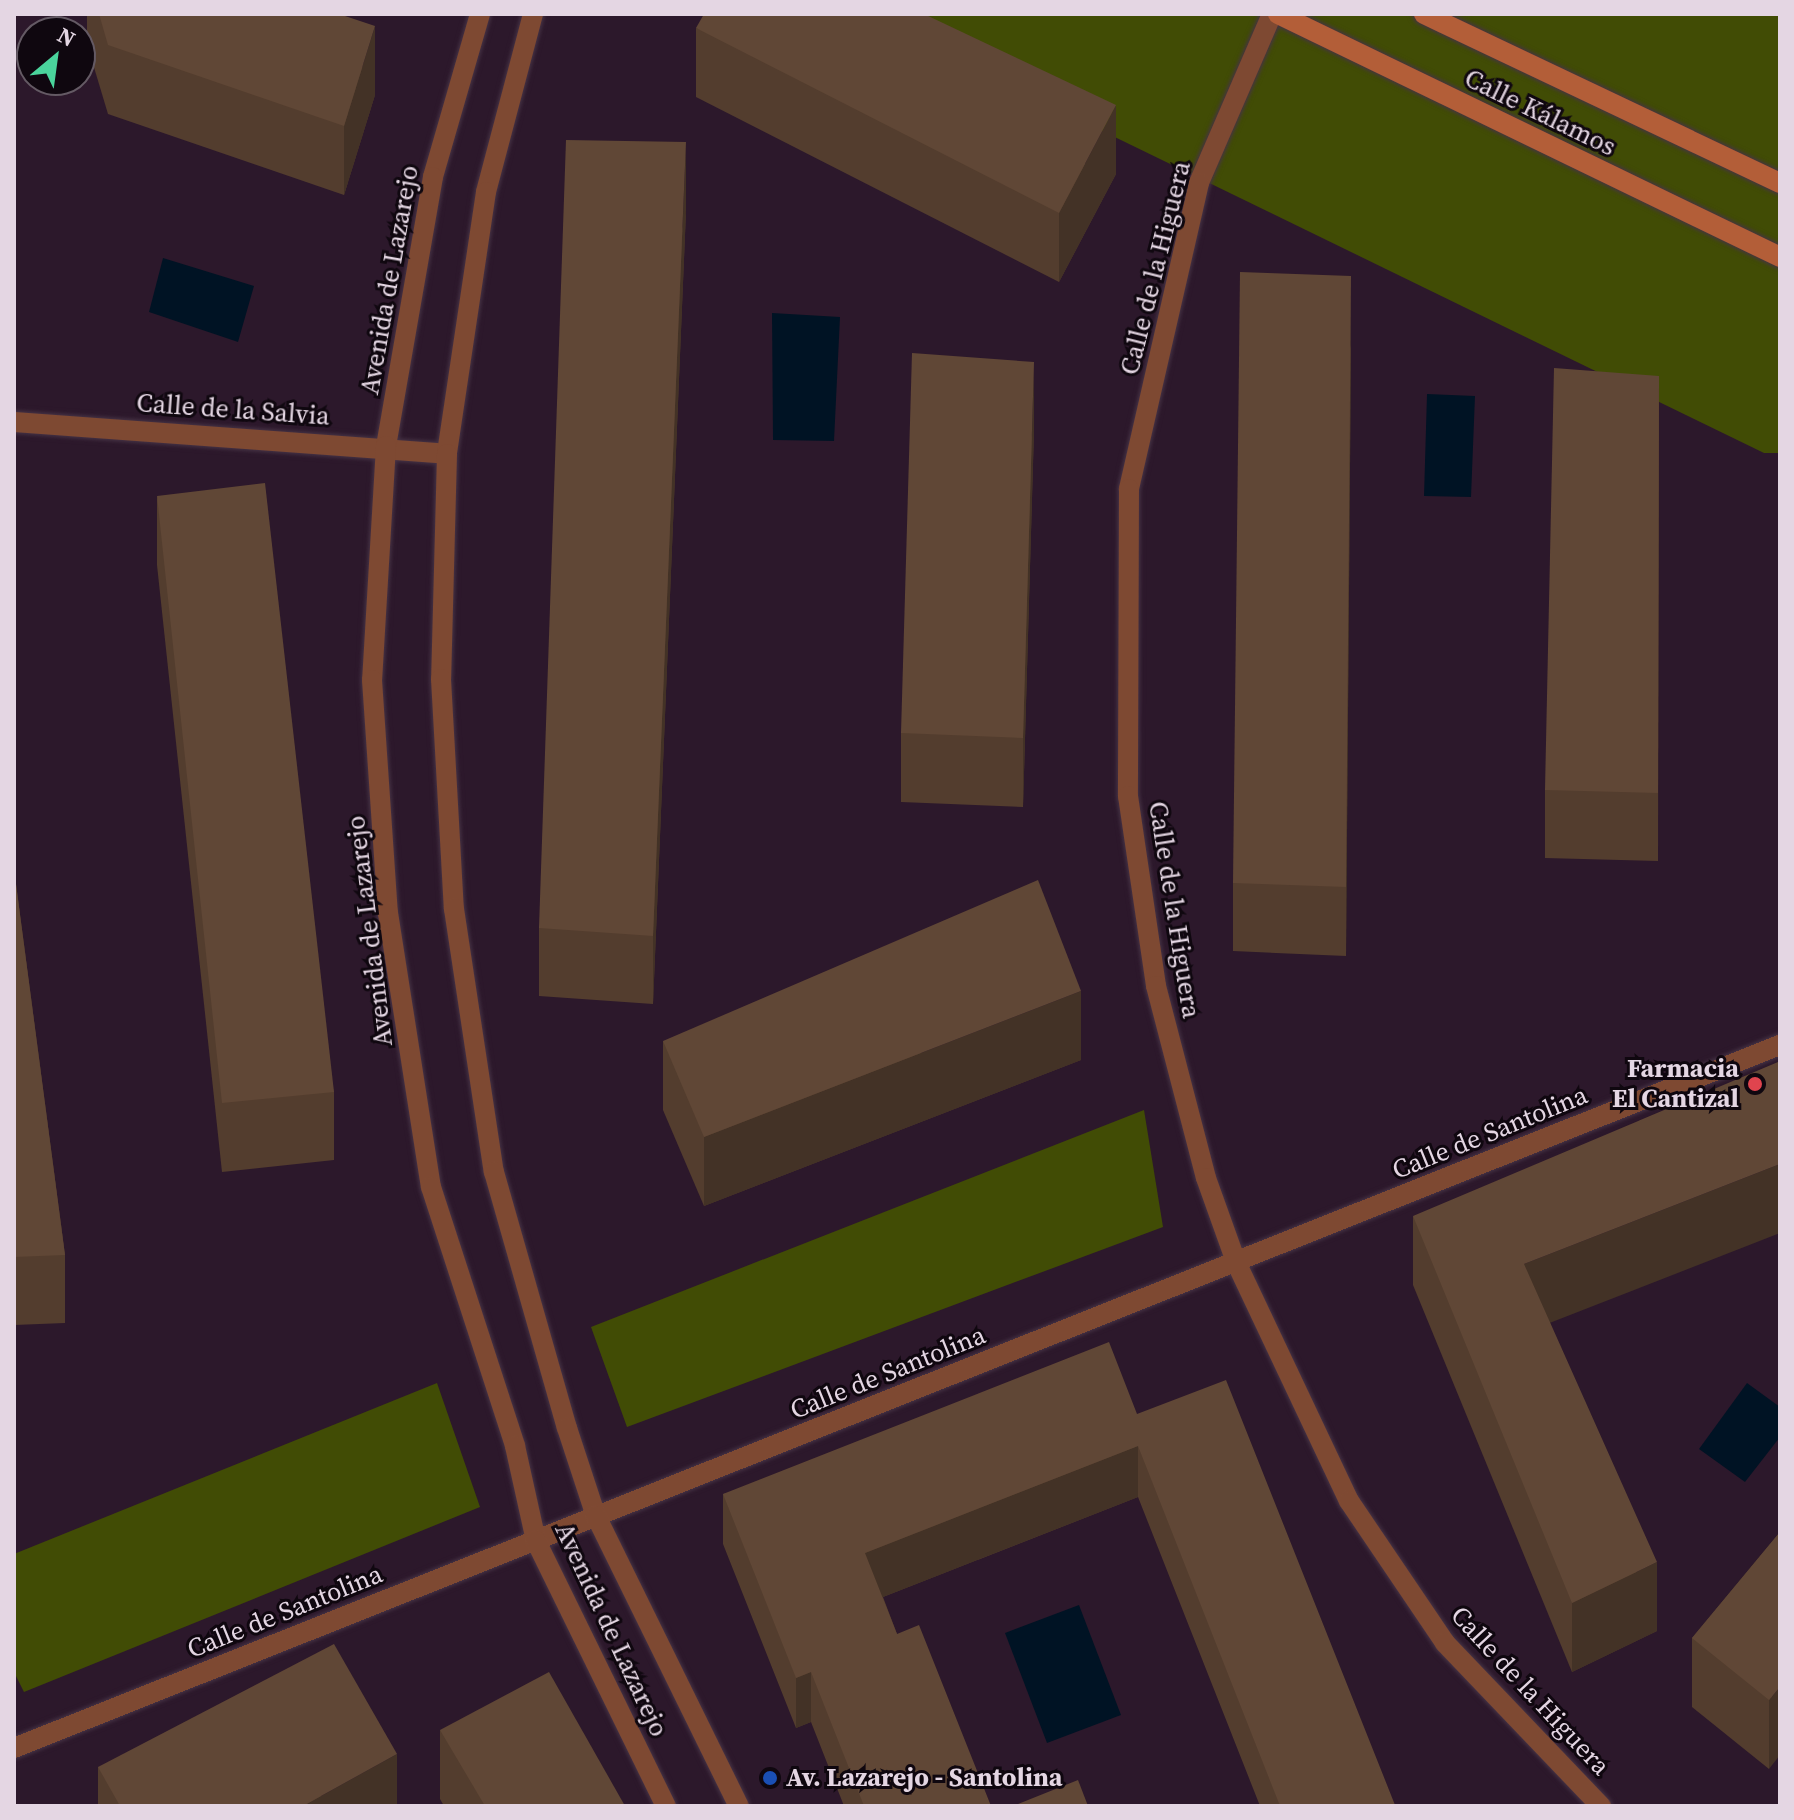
<!DOCTYPE html>
<html>
<head>
<meta charset="utf-8">
<style>
  body { margin:0 }
  #map { position:relative; width:1794px; height:1820px; overflow:hidden; background:#2c182b; font-family:"Source Serif 4",serif }
  div>[style] { position:absolute }
  [style*='--x'] { left:calc(var(--x)*1px); top:calc(var(--y)*1px); width:calc(var(--w)*1px); rotate:calc(var(--a)*1deg) }
  .green>* { inset:0; background:#414c05 }
  .water>* { inset:0; background:#001324 }
  .roads { filter:drop-shadow(0 0 2px #463345) drop-shadow(0 0 2px #463345) }
  .minor>* { height:20px; margin:-10px; padding:0 10px; transform-origin:10px; border-radius:10px; background:#7e4932 }
  .tertiary>* { height:20px; margin:-10px; padding:0 10px; transform-origin:10px; border-radius:10px; background:#7e4932 }
  .secondary>* { height:20px; margin:-10px; padding:0 10px; transform-origin:10px; border-radius:10px; background:#b35e38 }
  .wall>* { inset:0; background:#533d2e }
  .shaded-wall>* { inset:0; background:#433226 }
  .building>* { inset:0; background:#604736 }
  .dots>* { width:22px; height:22px; translate:-50% -50%; box-sizing:border-box; border:4px solid #0f070f; border-radius:50% }
  span { translate:-50% -50%; white-space:nowrap; text-align:center; line-height:1.15; -webkit-text-stroke:6px #0f070f; paint-order:stroke }
  .street-label { font-size:26px; color:#e4d6e3 }
  .poi-label { font-size:26px; color:#e4d6e3; font-weight:700 }
  .right { translate:-100% -50%; text-align:right }
  .left { translate:0 -50%; text-align:left }
  .frame { position:absolute; inset:0; border:16px solid #e4d6e3; pointer-events:none }
  .north { position:absolute; left:16px; top:16px; width:80px; height:80px; box-sizing:border-box; background:#0f070f; border:2px solid #645a64; border-radius:50%; rotate:29deg; font-size:22px; font-weight:700; line-height:32px; text-align:center; color:#e4d6e3 }
  .north::after { content:''; display:block; margin:auto; width:28px; height:36px; background:#4ad49c; clip-path:polygon(50% 0,100% 100%,50% 72%,0 100%) }
</style>
</head>
<body>
<div id="map">
  <div class="green">
    <i style="clip-path:polygon(862px 14px,1780px 14px,1780px 453px,1764px 453px)"></i>
    <i style="clip-path:polygon(1144px 1110px,1163px 1227px,627px 1427px,591px 1327px)"></i>
    <i style="clip-path:polygon(437px 1383px,480px 1507px,24px 1692px,14px 1672px,14px 1554px)"></i>
  </div>
  <div class="water">
    <i style="clip-path:polygon(163px 258px,254px 286px,238px 342px,149px 312px)"></i>
    <i style="clip-path:polygon(772px 313px,840px 317px,834px 441px,773px 440px)"></i>
    <i style="clip-path:polygon(1427px 394px,1475px 396px,1471px 497px,1424px 496px)"></i>
    <i style="clip-path:polygon(1747px 1383px,1780px 1407px,1780px 1437px,1745px 1482px,1699px 1449px)"></i>
    <i style="clip-path:polygon(1079px 1605px,1121px 1715px,1047px 1743px,1005px 1633px)"></i>
  </div>
  <div class="roads">
    <div class="minor">
      <i style="--x:1272;--y:14;--w:184;--a:113.4"></i>
      <i style="--x:1199;--y:183;--w:314;--a:102.9"></i>
      <i style="--x:1129;--y:489;--w:307;--a:90.2"></i>
      <i style="--x:1128;--y:796;--w:192;--a:81.6"></i>
      <i style="--x:1156;--y:986;--w:198;--a:75.4"></i>
      <i style="--x:1206;--y:1178;--w:89;--a:70.3"></i>
      <i style="--x:1236;--y:1262;--w:264;--a:64.7"></i>
      <i style="--x:1349;--y:1501;--w:171;--a:55.9"></i>
      <i style="--x:1445;--y:1643;--w:226;--a:46.3"></i>
      <i style="--x:14;--y:422;--w:434;--a:4.2"></i>
      <i style="--x:14;--y:1748;--w:1901;--a:-21.71"></i>
    </div>
    <div class="tertiary">
      <i style="--x:480;--y:14;--w:170;--a:106.1"></i>
      <i style="--x:433;--y:177;--w:273;--a:99.9"></i>
      <i style="--x:386;--y:446;--w:234;--a:93.4"></i>
      <i style="--x:372;--y:680;--w:234;--a:86.1"></i>
      <i style="--x:388;--y:913;--w:277;--a:81.1"></i>
      <i style="--x:431;--y:1187;--w:272;--a:72"></i>
      <i style="--x:515;--y:1446;--w:97;--a:77.5"></i>
      <i style="--x:536;--y:1541;--w:295;--a:63.9"></i>
      <i style="--x:533;--y:14;--w:184;--a:104.8"></i>
      <i style="--x:486;--y:192;--w:265;--a:98.5"></i>
      <i style="--x:447;--y:454;--w:225;--a:91.5"></i>
      <i style="--x:441;--y:679;--w:230;--a:86.8"></i>
      <i style="--x:454;--y:909;--w:266;--a:81.4"></i>
      <i style="--x:494;--y:1172;--w:266;--a:74.1"></i>
      <i style="--x:567;--y:1428;--w:93;--a:71.8"></i>
      <i style="--x:596;--y:1516;--w:323;--a:63.8"></i>
    </div>
    <div class="secondary">
      <i style="--x:1278;--y:14;--w:558;--a:25.83"></i>
      <i style="--x:1424;--y:14;--w:394;--a:25.4"></i>
    </div>
  </div>
  <div class="wall">
    <i style="clip-path:polygon(87px 14px,339px 14px,375px 95px,344px 195px,108px 114px,87px 44px)"></i>
    <i style="clip-path:polygon(696px 28px,1116px 174px,1059px 282px,696px 97px)"></i>
    <i style="clip-path:polygon(686px 211px,653px 1004px,539px 996px,539px 928px)"></i>
    <i style="clip-path:polygon(1351px 345px,1346px 956px,1233px 951px,1233px 883px)"></i>
    <i style="clip-path:polygon(1659px 376px,1658px 861px,1545px 858px,1545px 790px)"></i>
    <i style="clip-path:polygon(1034px 430px,1023px 807px,901px 802px,901px 733px)"></i>
    <i style="clip-path:polygon(157px 496px,334px 1092px,334px 1160px,222px 1172px,157px 565px)"></i>
    <i style="clip-path:polygon(14px 869px,65px 1255px,65px 1323px,14px 1325px)"></i>
    <i style="clip-path:polygon(663px 1041px,1081px 1060px,704px 1206px,663px 1110px)"></i>
    <i style="clip-path:polygon(1413px 1216px,1550px 1323px,1657px 1631px,1572px 1672px,1413px 1285px)"></i>
    <i style="clip-path:polygon(1137px 1414px,1395px 1806px,1260px 1806px,1138px 1497px,883px 1597px,897px 1634px,991px 1806px,844px 1806px,811px 1722px,796px 1728px,723px 1544px,723px 1494px)"></i>
    <i style="clip-path:polygon(1780px 1532px,1769px 1769px,1692px 1707px,1692px 1638px)"></i>
    <i style="clip-path:polygon(440px 1730px,625px 1806px,444px 1806px,440px 1799px)"></i>
    <i style="clip-path:polygon(98px 1767px,397px 1806px,98px 1806px)"></i>
  </div>
  <div class="shaded-wall">
    <i style="clip-path:polygon(16px 20px,16px 88px,14px 91px,14px 23px)"></i>
    <i style="clip-path:polygon(375px 26px,375px 95px,344px 195px,344px 126px)"></i>
    <i style="clip-path:polygon(1116px 105px,1116px 174px,1059px 282px,1059px 213px)"></i>
    <i style="clip-path:polygon(686px 142px,686px 211px,653px 1004px,653px 936px)"></i>
    <i style="clip-path:polygon(1351px 276px,1351px 345px,1346px 956px,1346px 887px)"></i>
    <i style="clip-path:polygon(1034px 362px,1034px 430px,1023px 807px,1023px 738px)"></i>
    <i style="clip-path:polygon(1081px 991px,1081px 1060px,704px 1206px,704px 1137px)"></i>
    <i style="clip-path:polygon(1780px 1164px,1780px 1233px,1524px 1333px,1524px 1264px)"></i>
    <i style="clip-path:polygon(1138px 1446px,1138px 1497px,865px 1604px,865px 1553px)"></i>
    <i style="clip-path:polygon(1657px 1562px,1657px 1631px,1572px 1672px,1572px 1603px)"></i>
    <i style="clip-path:polygon(811px 1672px,811px 1722px,796px 1728px,796px 1678px)"></i>
    <i style="clip-path:polygon(1780px 1687px,1780px 1755px,1769px 1769px,1769px 1700px)"></i>
    <i style="clip-path:polygon(397px 1754px,397px 1806px,303px 1806px)"></i>
  </div>
  <div class="building">
    <i style="clip-path:polygon(99px 14px,339px 14px,375px 26px,344px 126px,108px 45px)"></i>
    <i style="clip-path:polygon(704px 14px,924px 14px,1116px 105px,1059px 213px,696px 28px)"></i>
    <i style="clip-path:polygon(566px 140px,686px 142px,653px 936px,539px 928px)"></i>
    <i style="clip-path:polygon(1240px 272px,1351px 276px,1346px 887px,1233px 883px)"></i>
    <i style="clip-path:polygon(912px 353px,1034px 362px,1023px 738px,901px 733px)"></i>
    <i style="clip-path:polygon(1554px 368px,1659px 376px,1658px 793px,1545px 790px)"></i>
    <i style="clip-path:polygon(265px 483px,334px 1092px,222px 1103px,157px 496px)"></i>
    <i style="clip-path:polygon(14px 869px,65px 1255px,14px 1257px)"></i>
    <i style="clip-path:polygon(1038px 880px,1081px 991px,704px 1137px,663px 1041px)"></i>
    <i style="clip-path:polygon(1778px 1062px,1780px 1066px,1780px 1164px,1524px 1264px,1657px 1562px,1572px 1603px,1413px 1216px)"></i>
    <i style="clip-path:polygon(1109px 1342px,1137px 1414px,1226px 1380px,1395px 1805px,1391px 1806px,1280px 1806px,1138px 1446px,865px 1553px,897px 1634px,919px 1625px,991px 1806px,864px 1806px,811px 1672px,796px 1678px,723px 1494px)"></i>
    <i style="clip-path:polygon(1780px 1532px,1780px 1687px,1769px 1700px,1692px 1638px)"></i>
    <i style="clip-path:polygon(334px 1644px,397px 1754px,303px 1806px,120px 1806px,98px 1767px)"></i>
    <i style="clip-path:polygon(549px 1672px,625px 1806px,485px 1806px,440px 1730px)"></i>
    <i style="clip-path:polygon(1078px 1780px,1088px 1806px,1013px 1806px)"></i>
  </div>
  <div class="dots">
    <i style="left:1755px;top:1084px;background:#e0444e"></i>
    <i style="left:770px;top:1778px;background:#1a4fb4"></i>
  </div>
  <div class="street-label">
    <span style="left:1540px;top:113px;rotate:26deg">Calle Kálamos</span>
    <span style="left:1156px;top:268px;rotate:-76deg">Calle de la Higuera</span>
    <span style="left:390px;top:280px;rotate:-80deg">Avenida de Lazarejo</span>
    <span style="left:233px;top:410px;rotate:4deg">Calle de la Salvia</span>
    <span style="left:1174px;top:910px;rotate:81deg">Calle de la Higuera</span>
    <span style="left:370px;top:931px;rotate:-97deg">Avenida de Lazarejo</span>
    <span style="left:1490px;top:1133px;rotate:-22deg">Calle de Santolina</span>
    <span style="left:888px;top:1373px;rotate:-22deg">Calle de Santolina</span>
    <span style="left:285px;top:1612px;rotate:-22deg">Calle de Santolina</span>
    <span style="left:611px;top:1630px;rotate:65deg">Avenida de Lazarejo</span>
    <span style="left:1530px;top:1691px;rotate:47deg">Calle de la Higuera</span>
  </div>
  <div class="poi-label">
    <span class="right" style="left:1739px;top:1084px">Farmacia<br>El Cantizal</span>
    <span class="left" style="left:786px;top:1778px">Av. Lazarejo - Santolina</span>
  </div>
  <div class="frame"></div>
  <div class="north">N</div>
</div>
</body>
</html>
